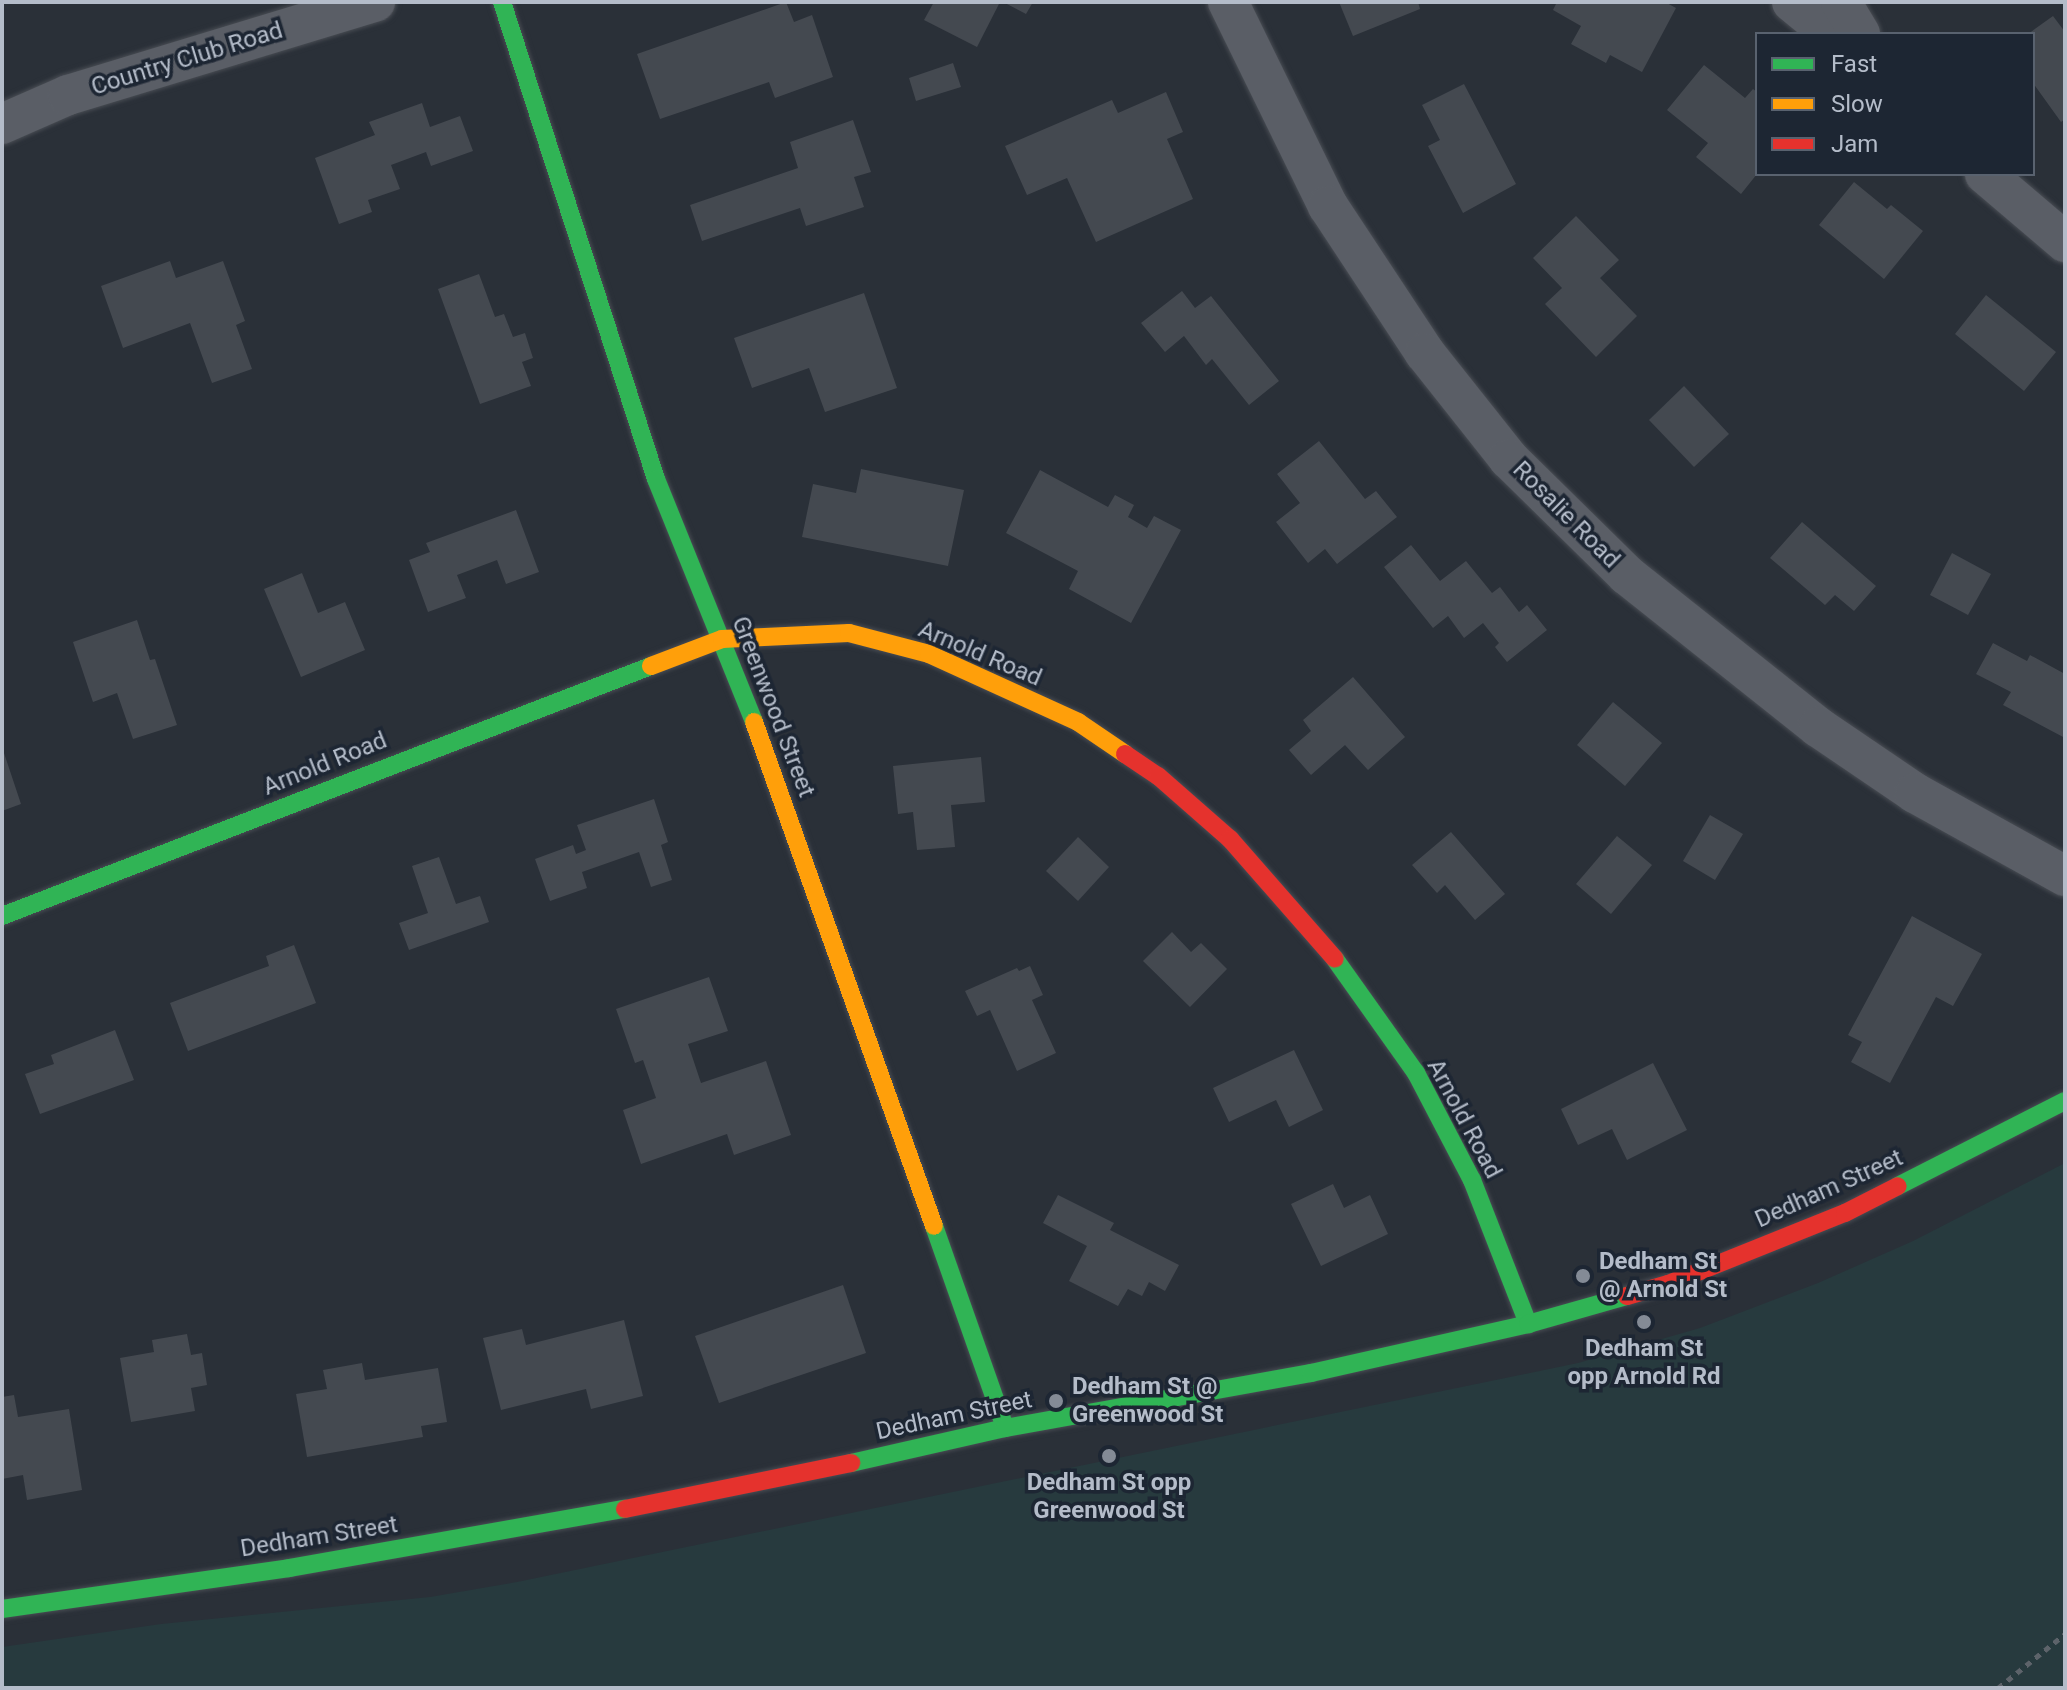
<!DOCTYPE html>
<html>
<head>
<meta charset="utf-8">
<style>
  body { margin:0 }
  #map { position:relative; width:2067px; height:1690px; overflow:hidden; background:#2a3038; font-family:Roboto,sans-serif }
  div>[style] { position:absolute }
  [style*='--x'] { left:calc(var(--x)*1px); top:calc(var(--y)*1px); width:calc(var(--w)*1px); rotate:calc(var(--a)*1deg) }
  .green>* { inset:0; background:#273a3e }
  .building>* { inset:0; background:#444950 }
  .path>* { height:5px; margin-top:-2.5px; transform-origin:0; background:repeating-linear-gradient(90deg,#5d636a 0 6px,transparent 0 12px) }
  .roads { filter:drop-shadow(0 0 2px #484c53) drop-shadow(0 0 2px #484c53) }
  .street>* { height:40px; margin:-20px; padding:0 20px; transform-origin:20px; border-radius:20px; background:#5a5e66 }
  .fast>* { height:18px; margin:-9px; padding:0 9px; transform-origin:9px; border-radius:9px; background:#30b455 }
  .slow>* { height:18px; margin:-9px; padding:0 9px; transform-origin:9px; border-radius:9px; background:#ff9f0a }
  .jam>* { height:18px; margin:-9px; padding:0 9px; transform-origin:9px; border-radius:9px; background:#e5322d }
  .dots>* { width:22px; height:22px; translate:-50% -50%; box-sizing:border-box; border:4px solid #1d2633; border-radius:50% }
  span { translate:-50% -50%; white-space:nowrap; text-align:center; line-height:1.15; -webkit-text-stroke:7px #1d2633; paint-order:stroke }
  .street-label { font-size:24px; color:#b4bcc9 }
  .poi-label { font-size:24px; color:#b4bcc9; font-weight:700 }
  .left { translate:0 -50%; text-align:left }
  .frame { position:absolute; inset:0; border:4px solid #b4bcc9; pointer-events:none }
  .legend { position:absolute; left:1755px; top:32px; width:280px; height:144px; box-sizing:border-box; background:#1d2633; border:2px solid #59626f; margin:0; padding:10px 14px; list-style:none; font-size:24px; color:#b4bcc9 }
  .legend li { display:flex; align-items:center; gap:16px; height:40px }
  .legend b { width:40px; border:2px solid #59626f }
</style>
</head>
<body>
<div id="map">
  <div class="green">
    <i style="clip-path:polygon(2065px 1163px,2065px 1688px,2px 1688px,2px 1647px,161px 1624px,430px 1597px,517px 1582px,1578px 1363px,1700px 1328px,1818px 1283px,1913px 1241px)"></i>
  </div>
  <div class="building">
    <i style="clip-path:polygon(786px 2px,794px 22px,812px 15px,833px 77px,775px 98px,769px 82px,660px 119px,637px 54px)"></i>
    <i style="clip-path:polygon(934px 2px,1000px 2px,977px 47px,924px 20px)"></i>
    <i style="clip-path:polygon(1003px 2px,1033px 2px,1026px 14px)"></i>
    <i style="clip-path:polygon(1339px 2px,1418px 2px,1420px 9px,1353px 36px)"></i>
    <i style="clip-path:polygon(1557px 2px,1665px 2px,1676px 8px,1642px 72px,1610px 55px,1606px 63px,1571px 44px,1581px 26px,1553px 10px)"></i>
    <i style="clip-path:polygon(2053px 16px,2065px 32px,2065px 119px,2061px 122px,2033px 83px,2033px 34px,2028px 34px)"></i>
    <i style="clip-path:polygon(953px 63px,961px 87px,916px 101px,909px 78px)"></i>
    <i style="clip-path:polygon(1704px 65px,1745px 98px,1753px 89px,1757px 92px,1757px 174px,1741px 194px,1696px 157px,1708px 143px,1667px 110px)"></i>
    <i style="clip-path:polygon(1464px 84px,1516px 184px,1463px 213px,1428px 146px,1440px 140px,1422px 105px)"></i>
    <i style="clip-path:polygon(1166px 92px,1183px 132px,1167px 139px,1193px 199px,1096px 242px,1067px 178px,1027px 195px,1005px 146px,1112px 100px,1118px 113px)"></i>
    <i style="clip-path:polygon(422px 103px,430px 127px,460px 116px,473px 151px,431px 166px,426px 152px,391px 165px,400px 189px,368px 200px,372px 212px,339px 224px,315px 158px,375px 135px,369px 122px)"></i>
    <i style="clip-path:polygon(853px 120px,871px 172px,854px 177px,864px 207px,806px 226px,800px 208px,702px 241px,690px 205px,798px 168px,790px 142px)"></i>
    <i style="clip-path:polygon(1854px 182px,1887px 209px,1891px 205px,1923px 231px,1884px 279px,1819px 225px)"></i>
    <i style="clip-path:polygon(1576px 216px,1619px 260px,1600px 278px,1637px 316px,1596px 357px,1545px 304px,1562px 288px,1533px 258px)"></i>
    <i style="clip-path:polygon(170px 261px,176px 278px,223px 261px,245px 321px,236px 325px,252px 369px,212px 383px,190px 323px,123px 348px,101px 286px)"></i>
    <i style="clip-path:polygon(479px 274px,495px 317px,504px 314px,513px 337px,525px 333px,533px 358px,522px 362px,531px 386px,480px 404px,438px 289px)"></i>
    <i style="clip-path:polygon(1182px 291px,1195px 308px,1211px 296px,1279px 381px,1249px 405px,1212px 359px,1206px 365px,1184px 336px,1165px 352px,1141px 323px)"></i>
    <i style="clip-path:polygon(864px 293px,897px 388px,825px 412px,809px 368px,752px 388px,734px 338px)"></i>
    <i style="clip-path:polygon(1986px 295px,2056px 352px,2024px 391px,1955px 334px)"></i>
    <i style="clip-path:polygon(1684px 386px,1729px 434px,1694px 467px,1649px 420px)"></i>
    <i style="clip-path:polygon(1319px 441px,1365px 499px,1376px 491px,1397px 517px,1337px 564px,1325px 549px,1308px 563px,1276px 522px,1300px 503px,1277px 474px)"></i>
    <i style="clip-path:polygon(861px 469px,964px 490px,948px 566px,802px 537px,813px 484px,856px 493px)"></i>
    <i style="clip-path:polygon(1040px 470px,1108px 507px,1115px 495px,1134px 505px,1128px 517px,1147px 528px,1154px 516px,1181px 530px,1131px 623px,1069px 589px,1078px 571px,1006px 533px)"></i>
    <i style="clip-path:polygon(516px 510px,539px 572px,506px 584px,497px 560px,457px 575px,466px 598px,428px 612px,409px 560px,430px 552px,426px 543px)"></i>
    <i style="clip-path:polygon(1802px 522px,1876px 586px,1854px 611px,1835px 595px,1825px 605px,1770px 558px)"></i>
    <i style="clip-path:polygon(1411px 545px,1440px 581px,1466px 561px,1492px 593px,1500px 587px,1519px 612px,1527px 605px,1547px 630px,1507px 662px,1495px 647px,1499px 643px,1483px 623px,1464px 638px,1448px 616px,1433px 628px,1384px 567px)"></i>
    <i style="clip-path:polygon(1952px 553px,1991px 574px,1968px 615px,1930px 595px)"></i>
    <i style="clip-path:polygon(302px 573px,318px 613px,345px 602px,365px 650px,301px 677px,264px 589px)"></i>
    <i style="clip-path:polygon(137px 620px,150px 660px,155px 659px,177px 725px,133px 739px,117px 693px,93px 702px,73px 642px)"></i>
    <i style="clip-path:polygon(1993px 643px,2027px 661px,2030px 655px,2065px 674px,2065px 738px,2003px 705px,2011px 692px,1976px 674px)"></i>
    <i style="clip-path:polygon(1353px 677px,1405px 737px,1368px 770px,1345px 745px,1311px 775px,1289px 750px,1311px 731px,1303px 720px)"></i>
    <i style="clip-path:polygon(1613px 702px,1662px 743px,1625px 786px,1577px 745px)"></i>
    <i style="clip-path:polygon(2px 747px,21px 804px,2px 811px)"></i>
    <i style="clip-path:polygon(981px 757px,985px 802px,951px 805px,955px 847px,917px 850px,913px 812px,898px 814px,893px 766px)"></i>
    <i style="clip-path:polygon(654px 799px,668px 842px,661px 845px,672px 880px,651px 887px,639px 852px,582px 872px,587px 888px,550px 901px,535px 859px,573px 845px,576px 854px,586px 850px,577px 825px)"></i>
    <i style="clip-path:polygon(1710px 815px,1743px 834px,1715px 880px,1683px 861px)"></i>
    <i style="clip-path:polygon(1451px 832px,1505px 894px,1475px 920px,1445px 885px,1437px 893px,1412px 865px)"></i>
    <i style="clip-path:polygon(1617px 836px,1652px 865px,1611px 914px,1576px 884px)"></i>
    <i style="clip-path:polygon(1078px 837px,1109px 867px,1078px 901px,1046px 871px)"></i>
    <i style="clip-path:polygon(439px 857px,456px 904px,480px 896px,489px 922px,409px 950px,399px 923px,428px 913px,412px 866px)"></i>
    <i style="clip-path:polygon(1912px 916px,1982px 954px,1953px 1006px,1936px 997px,1890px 1083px,1851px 1062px,1862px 1042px,1848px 1035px)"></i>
    <i style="clip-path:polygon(1172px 932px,1191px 952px,1201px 943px,1227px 969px,1190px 1007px,1143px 961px)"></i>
    <i style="clip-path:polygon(294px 945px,316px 1003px,188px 1051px,170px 1003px,269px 966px,266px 956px)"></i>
    <i style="clip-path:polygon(1030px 966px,1043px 995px,1032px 1000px,1056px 1053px,1017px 1071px,990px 1010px,977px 1016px,965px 991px,1017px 968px,1019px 971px)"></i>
    <i style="clip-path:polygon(709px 977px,728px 1031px,688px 1044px,701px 1083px,766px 1061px,791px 1135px,734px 1155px,727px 1134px,641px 1164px,623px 1110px,656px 1098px,643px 1060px,635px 1063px,616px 1009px)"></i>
    <i style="clip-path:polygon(115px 1030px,134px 1080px,40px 1114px,25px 1074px,54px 1064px,51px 1055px)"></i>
    <i style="clip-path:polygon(1294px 1050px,1323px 1110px,1289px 1127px,1276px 1100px,1229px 1122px,1213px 1088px)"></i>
    <i style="clip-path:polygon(1653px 1063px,1687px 1130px,1627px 1160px,1612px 1129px,1578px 1145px,1561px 1109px)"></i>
    <i style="clip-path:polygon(1333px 1184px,1344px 1208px,1370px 1195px,1388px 1234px,1321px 1266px,1291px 1204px)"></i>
    <i style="clip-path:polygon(1058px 1195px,1114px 1223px,1110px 1230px,1179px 1265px,1165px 1291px,1149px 1282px,1142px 1296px,1128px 1289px,1118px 1306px,1069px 1281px,1087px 1246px,1043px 1223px)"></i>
    <i style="clip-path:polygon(843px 1285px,866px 1353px,719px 1403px,695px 1336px)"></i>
    <i style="clip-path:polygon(624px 1320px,643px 1396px,591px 1409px,586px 1389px,501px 1410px,483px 1338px,522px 1329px,526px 1345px)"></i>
    <i style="clip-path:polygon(187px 1334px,191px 1355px,202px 1353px,207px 1385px,191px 1388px,195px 1411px,131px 1422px,120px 1358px,154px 1352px,152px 1340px)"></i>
    <i style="clip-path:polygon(362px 1363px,365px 1380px,438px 1368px,447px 1422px,421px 1426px,423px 1437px,307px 1457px,296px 1394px,327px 1389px,323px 1370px)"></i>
    <i style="clip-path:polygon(14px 1395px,18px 1417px,69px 1409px,82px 1490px,27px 1500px,23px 1475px,2px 1479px,2px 1397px)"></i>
  </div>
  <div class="path">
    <i style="--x:1998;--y:1688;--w:86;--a:-38.9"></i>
  </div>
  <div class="roads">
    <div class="street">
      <i style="--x:1228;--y:2;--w:227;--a:63.9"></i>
      <i style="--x:1328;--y:206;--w:176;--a:56.6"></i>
      <i style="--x:1425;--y:353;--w:135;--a:51.6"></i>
      <i style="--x:1509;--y:459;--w:165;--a:44.5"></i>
      <i style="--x:1627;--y:575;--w:244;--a:38.5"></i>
      <i style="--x:1818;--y:727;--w:117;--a:34.2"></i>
      <i style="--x:1915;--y:793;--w:171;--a:29"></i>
      <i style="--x:1792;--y:2;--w:50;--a:39.4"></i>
      <i style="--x:1841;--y:2;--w:37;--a:59"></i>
      <i style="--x:2;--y:124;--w:72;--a:-23.7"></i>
      <i style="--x:68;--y:95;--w:321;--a:-16.9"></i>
      <i style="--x:1985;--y:174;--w:105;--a:40.4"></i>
    </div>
    <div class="fast">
      <i style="--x:502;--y:2;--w:501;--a:72.11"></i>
      <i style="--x:656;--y:479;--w:262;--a:68"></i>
      <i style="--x:2;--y:916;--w:695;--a:-21.07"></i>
      <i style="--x:1335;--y:959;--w:140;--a:54.6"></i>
      <i style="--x:1416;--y:1073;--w:121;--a:62.4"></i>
      <i style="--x:1472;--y:1180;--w:155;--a:68.7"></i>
      <i style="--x:1898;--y:1186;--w:187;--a:-27"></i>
      <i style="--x:934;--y:1226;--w:214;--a:70.6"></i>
      <i style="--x:851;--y:1463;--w:158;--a:-12.8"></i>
      <i style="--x:1005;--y:1428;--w:311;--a:-10.2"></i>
      <i style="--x:1311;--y:1373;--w:222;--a:-12.7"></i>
      <i style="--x:1528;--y:1324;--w:103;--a:-15.8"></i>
      <i style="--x:2;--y:1609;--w:290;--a:-8.1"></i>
      <i style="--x:289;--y:1568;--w:341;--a:-10"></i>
    </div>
    <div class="slow">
      <i style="--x:651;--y:666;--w:76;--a:-20.8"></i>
      <i style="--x:722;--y:639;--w:127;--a:-2.7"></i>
      <i style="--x:849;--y:633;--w:83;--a:14.7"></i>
      <i style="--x:929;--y:654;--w:164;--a:24.5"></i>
      <i style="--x:1078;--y:722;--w:57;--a:34.2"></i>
      <i style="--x:754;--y:722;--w:535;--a:70.35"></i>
    </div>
    <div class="jam">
      <i style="--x:1125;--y:754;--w:40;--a:34"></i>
      <i style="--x:1158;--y:776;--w:96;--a:41.2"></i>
      <i style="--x:1230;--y:839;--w:159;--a:48.8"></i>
      <i style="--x:1627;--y:1296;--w:43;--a:-16.3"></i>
      <i style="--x:1668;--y:1284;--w:191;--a:-21.9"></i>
      <i style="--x:1845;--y:1213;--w:59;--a:-27"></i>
      <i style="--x:625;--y:1509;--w:231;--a:-11.5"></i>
    </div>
  </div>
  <div class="dots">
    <i style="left:1583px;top:1276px;background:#848b96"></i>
    <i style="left:1644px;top:1322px;background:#848b96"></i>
    <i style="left:1056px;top:1401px;background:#848b96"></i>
    <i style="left:1109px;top:1456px;background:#848b96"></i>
  </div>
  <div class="street-label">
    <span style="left:187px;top:59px;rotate:-17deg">Country Club Road</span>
    <span style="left:1566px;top:515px;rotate:45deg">Rosalie Road</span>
    <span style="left:980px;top:654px;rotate:23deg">Arnold Road</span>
    <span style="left:773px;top:707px;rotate:69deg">Greenwood Street</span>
    <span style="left:325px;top:764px;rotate:-22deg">Arnold Road</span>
    <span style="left:1464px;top:1119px;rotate:62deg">Arnold Road</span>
    <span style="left:1829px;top:1189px;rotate:-24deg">Dedham Street</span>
    <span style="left:954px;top:1416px;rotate:-12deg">Dedham Street</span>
    <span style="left:319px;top:1537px;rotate:-9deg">Dedham Street</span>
  </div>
  <div class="poi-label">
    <span class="left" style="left:1599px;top:1276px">Dedham St<br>@ Arnold St</span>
    <span style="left:1644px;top:1363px">Dedham St<br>opp Arnold Rd</span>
    <span class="left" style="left:1072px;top:1401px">Dedham St @<br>Greenwood St</span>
    <span style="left:1109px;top:1497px">Dedham St opp<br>Greenwood St</span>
  </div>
  <div class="frame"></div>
  <ul class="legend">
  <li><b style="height:10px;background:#30b455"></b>Fast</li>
  <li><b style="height:10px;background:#ff9f0a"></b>Slow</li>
  <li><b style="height:10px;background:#e5322d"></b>Jam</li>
  </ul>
</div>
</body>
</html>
